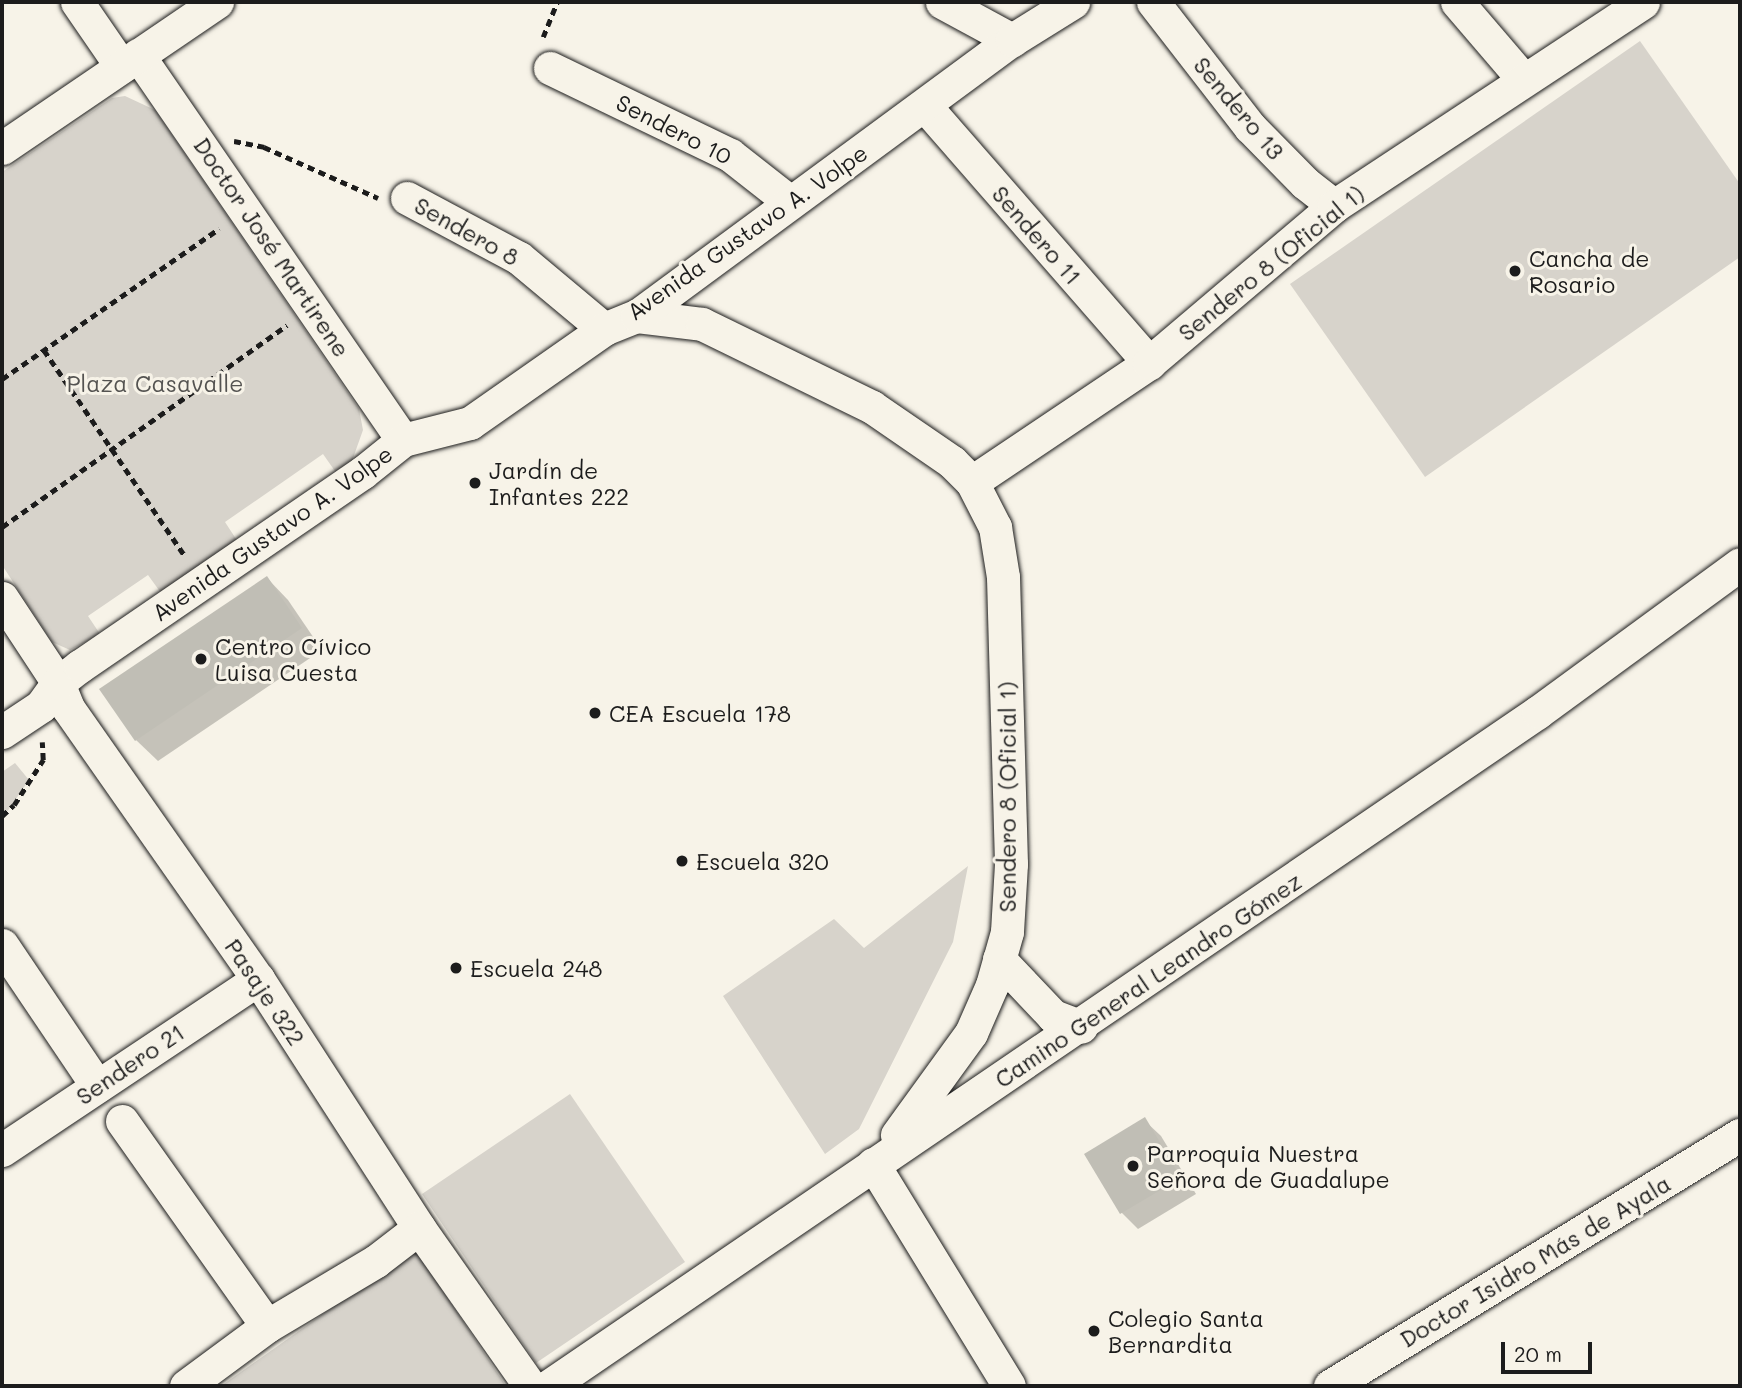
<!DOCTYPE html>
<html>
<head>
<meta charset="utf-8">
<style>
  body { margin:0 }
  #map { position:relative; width:1742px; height:1388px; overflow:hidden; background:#f7f3e8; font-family:Mali,sans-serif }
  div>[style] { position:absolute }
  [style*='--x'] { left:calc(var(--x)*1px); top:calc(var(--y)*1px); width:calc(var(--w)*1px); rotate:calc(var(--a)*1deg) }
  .green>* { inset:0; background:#d7d3cb }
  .shadow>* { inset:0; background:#0003 }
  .building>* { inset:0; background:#c0beb5 }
  .path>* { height:4.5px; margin-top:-2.25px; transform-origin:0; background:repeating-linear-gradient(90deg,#1c1c1c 0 7px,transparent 0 12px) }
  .roads { filter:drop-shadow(0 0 2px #1c1c1c) drop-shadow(0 0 2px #1c1c1c) }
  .minor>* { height:33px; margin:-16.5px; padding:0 16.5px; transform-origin:16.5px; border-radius:16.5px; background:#f7f3e8 }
  .dots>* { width:19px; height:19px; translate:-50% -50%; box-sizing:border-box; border:4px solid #f7f3e8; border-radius:50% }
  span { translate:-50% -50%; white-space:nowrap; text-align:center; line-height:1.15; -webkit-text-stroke:6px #f7f3e8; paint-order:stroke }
  .street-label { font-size:23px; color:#1c1c1c }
  .poi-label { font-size:23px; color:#1c1c1c }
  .left { translate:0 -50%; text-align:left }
  .park-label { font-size:23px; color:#545351 }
  .frame { position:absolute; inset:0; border:4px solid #1c1c1c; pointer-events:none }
  .scale { position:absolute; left:1501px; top:1342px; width:91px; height:32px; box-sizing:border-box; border:4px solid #1c1c1c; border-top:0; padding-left:9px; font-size:21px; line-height:24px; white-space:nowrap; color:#1c1c1c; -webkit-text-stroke:5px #f7f3e8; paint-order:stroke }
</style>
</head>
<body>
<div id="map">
  <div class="green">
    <i style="clip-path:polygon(1640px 41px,1740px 184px,1740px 257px,1425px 477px,1290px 284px)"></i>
    <i style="clip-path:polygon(125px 96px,155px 110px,359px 409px,363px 430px,352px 461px,337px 474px,323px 454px,225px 522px,238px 542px,161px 593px,148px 575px,88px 616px,100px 634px,70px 650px,52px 642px,2px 565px,2px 172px,112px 98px)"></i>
    <i style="clip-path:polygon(15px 763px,29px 780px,2px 819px,2px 772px)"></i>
    <i style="clip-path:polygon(968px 866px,953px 942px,859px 1129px,825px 1154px,723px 996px,834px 919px,864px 948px)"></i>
    <i style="clip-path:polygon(570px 1094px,685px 1262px,536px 1363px,422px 1194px)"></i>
    <i style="clip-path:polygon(415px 1249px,506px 1386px,221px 1386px)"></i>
  </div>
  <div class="shadow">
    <i style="clip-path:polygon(267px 578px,288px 600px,322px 650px,158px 761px,136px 740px)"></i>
    <i style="clip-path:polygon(1144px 1120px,1161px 1136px,1196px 1194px,1138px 1229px,1122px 1213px,1087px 1154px)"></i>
  </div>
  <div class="building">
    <i style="clip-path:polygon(267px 576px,302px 628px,135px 741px,99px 689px)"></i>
    <i style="clip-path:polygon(1145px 1117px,1181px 1178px,1120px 1214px,1084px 1154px)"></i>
  </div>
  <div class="path">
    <i style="--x:543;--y:37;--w:38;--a:-68"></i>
    <i style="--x:234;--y:141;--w:31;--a:11"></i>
    <i style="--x:264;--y:147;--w:125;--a:24.1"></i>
    <i style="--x:44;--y:350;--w:251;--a:55.6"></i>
    <i style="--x:2;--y:379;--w:264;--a:-34.7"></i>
    <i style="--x:2;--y:527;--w:349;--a:-35.3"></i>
    <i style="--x:2;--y:816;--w:16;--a:-43"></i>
    <i style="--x:14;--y:805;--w:54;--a:-57.2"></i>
    <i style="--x:43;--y:760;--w:18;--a:-93"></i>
  </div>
  <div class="roads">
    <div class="minor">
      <i style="--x:77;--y:2;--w:78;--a:55.5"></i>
      <i style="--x:942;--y:2;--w:80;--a:28.5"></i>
      <i style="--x:1153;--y:2;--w:158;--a:52.2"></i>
      <i style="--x:1250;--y:127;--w:78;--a:45.5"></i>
      <i style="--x:1305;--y:183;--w:37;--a:38"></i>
      <i style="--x:1457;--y:2;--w:101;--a:49.4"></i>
      <i style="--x:138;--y:55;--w:467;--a:55.5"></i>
      <i style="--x:550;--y:68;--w:200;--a:25.8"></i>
      <i style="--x:730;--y:155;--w:76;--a:38.1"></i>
      <i style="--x:926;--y:107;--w:340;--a:48.9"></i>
      <i style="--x:2;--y:148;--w:260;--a:-34.2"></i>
      <i style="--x:407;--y:198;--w:127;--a:28.2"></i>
      <i style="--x:519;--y:258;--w:111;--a:39.9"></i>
      <i style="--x:637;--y:316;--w:65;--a:7"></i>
      <i style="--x:702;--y:324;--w:189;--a:26"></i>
      <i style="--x:872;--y:407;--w:97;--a:34.5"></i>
      <i style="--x:952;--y:462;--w:28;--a:45"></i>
      <i style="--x:972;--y:482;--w:51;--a:62.9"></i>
      <i style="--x:995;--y:527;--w:51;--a:80.9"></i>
      <i style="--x:1003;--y:577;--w:287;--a:88.4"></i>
      <i style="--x:1011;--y:864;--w:68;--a:93.4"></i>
      <i style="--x:1007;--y:932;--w:55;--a:105.8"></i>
      <i style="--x:992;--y:985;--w:52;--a:113.6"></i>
      <i style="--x:971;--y:1033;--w:126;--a:126"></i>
      <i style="--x:972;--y:482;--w:213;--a:-33.9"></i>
      <i style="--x:1149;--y:363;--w:243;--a:-40.3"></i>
      <i style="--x:1334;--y:206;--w:370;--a:-33.4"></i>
      <i style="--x:2;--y:598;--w:102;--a:56.6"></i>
      <i style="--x:58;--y:683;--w:27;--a:68"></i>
      <i style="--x:68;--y:708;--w:331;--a:55"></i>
      <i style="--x:258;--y:979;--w:297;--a:57.1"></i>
      <i style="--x:419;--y:1228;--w:193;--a:54.9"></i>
      <i style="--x:2;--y:732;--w:47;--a:-33.7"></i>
      <i style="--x:41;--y:706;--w:29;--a:-54"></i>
      <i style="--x:58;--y:683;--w:28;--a:-38"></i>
      <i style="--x:80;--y:666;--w:342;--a:-34.4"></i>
      <i style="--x:362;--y:473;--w:53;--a:-38.8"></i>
      <i style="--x:403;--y:440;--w:69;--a:-14.2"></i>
      <i style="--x:470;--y:423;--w:164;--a:-35"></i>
      <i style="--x:604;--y:329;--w:35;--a:-22"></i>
      <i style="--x:637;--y:316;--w:466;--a:-36.4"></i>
      <i style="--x:1012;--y:40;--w:72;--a:-31.9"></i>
      <i style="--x:2;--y:945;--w:170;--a:56"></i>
      <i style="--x:999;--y:959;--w:79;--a:46.5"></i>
      <i style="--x:1053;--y:1016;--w:30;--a:21"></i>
      <i style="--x:122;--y:1121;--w:251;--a:54.7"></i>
      <i style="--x:2;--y:1150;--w:308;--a:-33.7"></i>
      <i style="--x:873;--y:1164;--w:260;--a:58.5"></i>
      <i style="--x:186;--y:1386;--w:101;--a:-36.5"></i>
      <i style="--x:267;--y:1326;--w:127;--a:-30.8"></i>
      <i style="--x:376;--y:1261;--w:54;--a:-37.5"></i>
      <i style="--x:549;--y:1386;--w:1197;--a:-34.27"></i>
      <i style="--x:1538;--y:712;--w:250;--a:-36.2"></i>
      <i style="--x:1330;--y:1386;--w:481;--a:-31.5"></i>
    </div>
  </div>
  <div class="dots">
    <i style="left:1515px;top:271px;background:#1c1c1c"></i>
    <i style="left:475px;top:483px;background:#1c1c1c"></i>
    <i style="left:201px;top:659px;background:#1c1c1c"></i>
    <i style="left:595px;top:713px;background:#1c1c1c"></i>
    <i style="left:682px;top:861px;background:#1c1c1c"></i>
    <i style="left:456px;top:968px;background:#1c1c1c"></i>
    <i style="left:1133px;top:1166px;background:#1c1c1c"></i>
    <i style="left:1094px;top:1331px;background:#1c1c1c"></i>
  </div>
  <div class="street-label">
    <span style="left:1239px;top:108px;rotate:50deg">Sendero 13</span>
    <span style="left:674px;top:129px;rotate:27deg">Sendero 10</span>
    <span style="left:467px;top:231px;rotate:29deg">Sendero 8</span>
    <span style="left:747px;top:232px;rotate:-35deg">Avenida Gustavo A. Volpe</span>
    <span style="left:1037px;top:235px;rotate:49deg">Sendero 11</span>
    <span style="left:272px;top:247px;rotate:56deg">Doctor José Martirene</span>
    <span style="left:1271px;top:263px;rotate:-39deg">Sendero 8 (Oficial 1)</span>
    <span style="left:272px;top:533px;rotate:-35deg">Avenida Gustavo A. Volpe</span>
    <span style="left:1007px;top:797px;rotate:-90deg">Sendero 8 (Oficial 1)</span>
    <span style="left:1148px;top:980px;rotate:-34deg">Camino General Leandro Gómez</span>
    <span style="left:265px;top:992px;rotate:56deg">Pasaje 322</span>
    <span style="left:130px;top:1064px;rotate:-34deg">Sendero 21</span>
    <span style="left:1535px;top:1261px;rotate:-31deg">Doctor Isidro Más de Ayala</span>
  </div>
  <div class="poi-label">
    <span class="left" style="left:1529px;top:271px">Cancha de<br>Rosario</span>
    <span class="left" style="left:489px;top:483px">Jardín de<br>Infantes 222</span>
    <span class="left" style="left:215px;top:659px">Centro Cívico<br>Luisa Cuesta</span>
    <span class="left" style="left:609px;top:713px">CEA Escuela 178</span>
    <span class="left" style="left:696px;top:861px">Escuela 320</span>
    <span class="left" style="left:470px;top:968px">Escuela 248</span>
    <span class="left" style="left:1147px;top:1166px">Parroquia Nuestra<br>Señora de Guadalupe</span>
    <span class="left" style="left:1108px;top:1331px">Colegio Santa<br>Bernardita</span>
  </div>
  <div class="park-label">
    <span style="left:155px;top:383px">Plaza Casavalle</span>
  </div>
  <div class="frame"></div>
  <div class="scale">20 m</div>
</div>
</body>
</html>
